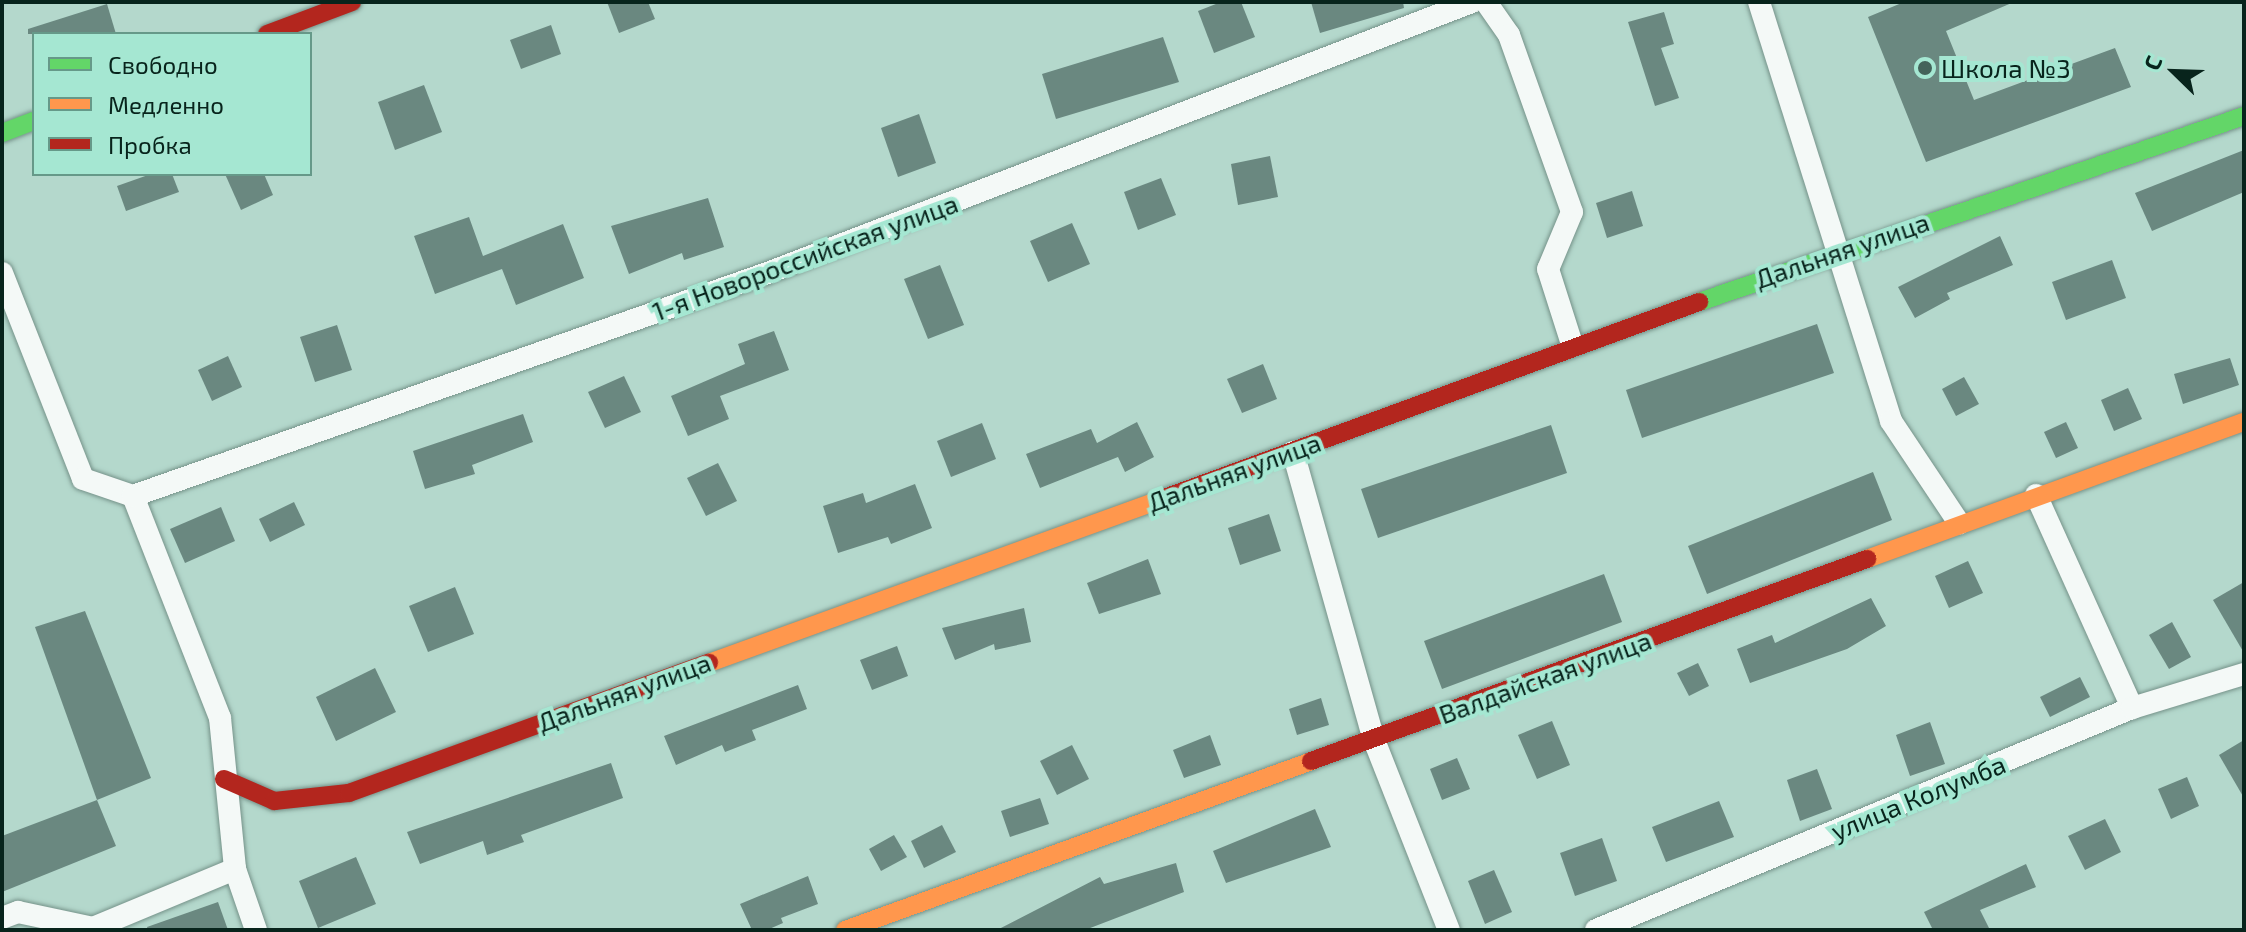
<!DOCTYPE html>
<html>
<head>
<meta charset="utf-8">
<style>
  body { margin:0 }
  #map { position:relative; width:2246px; height:932px; overflow:hidden; background:#b4d8cc; font-family:"Exo 2",sans-serif }
  div>[style] { position:absolute }
  [style*='--x'] { left:calc(var(--x)*1px); top:calc(var(--y)*1px); width:calc(var(--w)*1px); rotate:calc(var(--a)*1deg) }
  .building>* { inset:0; background:#6a8880 }
  .roads { filter:drop-shadow(0 0 2px #759289) drop-shadow(0 0 2px #759289) }
  .street>* { height:22px; margin:-11px; padding:0 11px; transform-origin:11px; border-radius:11px; background:#f4f9f7 }
  .fast>* { height:18px; margin:-9px; padding:0 9px; transform-origin:9px; border-radius:9px; background:#63d668 }
  .slow>* { height:18px; margin:-9px; padding:0 9px; transform-origin:9px; border-radius:9px; background:#ff974d }
  .jam>* { height:18px; margin:-9px; padding:0 9px; transform-origin:9px; border-radius:9px; background:#b3261e }
  .dots>* { width:22px; height:22px; translate:-50% -50%; box-sizing:border-box; border:4px solid #a5e7d2; border-radius:50% }
  span { translate:-50% -50%; white-space:nowrap; text-align:center; line-height:1.15; -webkit-text-stroke:8px #a5e7d2; paint-order:stroke }
  .poi-label { font-size:26px; color:#08241c }
  .left { translate:0 -50%; text-align:left }
  .street-label { font-size:26px; color:#08241c }
  .frame { position:absolute; inset:0; border:4px solid #08241c; pointer-events:none }
  .legend { position:absolute; left:32px; top:32px; width:280px; height:144px; box-sizing:border-box; background:#a5e7d2; border:2px solid #669989; margin:0; padding:10px 14px; list-style:none; font-size:24px; color:#08241c }
  .legend li { display:flex; align-items:center; gap:16px; height:40px }
  .legend b { width:40px; border:2px solid #669989 }
  .north { position:absolute; left:2134px; top:32px; width:80px; height:80px; -webkit-text-stroke:6px #a5e7d2; paint-order:stroke; rotate:293deg; font-size:22px; font-weight:700; line-height:32px; text-align:center; color:#08241c }
  .north::after { content:''; display:block; margin:auto; width:28px; height:36px; background:#08241c; clip-path:polygon(50% 0,100% 100%,50% 72%,0 100%) }
</style>
</head>
<body>
<div id="map">
  <div class="building">
    <i style="clip-path:polygon(607px 2px,648px 2px,655px 19px,619px 33px)"></i>
    <i style="clip-path:polygon(1221px 2px,1241px 2px,1255px 37px,1214px 53px,1198px 11px)"></i>
    <i style="clip-path:polygon(1311px 2px,1403px 2px,1404px 8px,1320px 33px)"></i>
    <i style="clip-path:polygon(1904px 2px,2014px 2px,1946px 31px,1974px 100px,2115px 48px,2131px 87px,1926px 162px,1868px 17px)"></i>
    <i style="clip-path:polygon(107px 4px,116px 34px,28px 34px,28px 29px)"></i>
    <i style="clip-path:polygon(1664px 12px,1674px 44px,1661px 48px,1679px 98px,1655px 106px,1628px 22px)"></i>
    <i style="clip-path:polygon(551px 25px,561px 54px,521px 69px,510px 40px)"></i>
    <i style="clip-path:polygon(1163px 37px,1179px 82px,1056px 119px,1042px 74px)"></i>
    <i style="clip-path:polygon(424px 85px,442px 132px,395px 150px,378px 102px)"></i>
    <i style="clip-path:polygon(919px 114px,936px 163px,898px 177px,881px 128px)"></i>
    <i style="clip-path:polygon(2244px 150px,2244px 192px,2152px 231px,2135px 193px)"></i>
    <i style="clip-path:polygon(1270px 156px,1278px 197px,1238px 205px,1231px 164px)"></i>
    <i style="clip-path:polygon(151px 174px,172px 174px,179px 192px,126px 211px,117px 186px)"></i>
    <i style="clip-path:polygon(225px 174px,264px 174px,273px 195px,241px 210px)"></i>
    <i style="clip-path:polygon(1161px 178px,1176px 215px,1138px 230px,1124px 192px)"></i>
    <i style="clip-path:polygon(1632px 191px,1643px 226px,1607px 238px,1596px 203px)"></i>
    <i style="clip-path:polygon(708px 198px,724px 247px,684px 260px,682px 253px,629px 274px,611px 226px)"></i>
    <i style="clip-path:polygon(469px 217px,483px 256px,563px 224px,584px 278px,516px 305px,502px 269px,435px 294px,414px 236px)"></i>
    <i style="clip-path:polygon(1072px 223px,1090px 264px,1048px 282px,1030px 241px)"></i>
    <i style="clip-path:polygon(2000px 236px,2013px 265px,1947px 293px,1950px 299px,1915px 318px,1898px 287px)"></i>
    <i style="clip-path:polygon(2112px 260px,2126px 298px,2066px 320px,2052px 282px)"></i>
    <i style="clip-path:polygon(940px 265px,964px 325px,928px 339px,904px 279px)"></i>
    <i style="clip-path:polygon(1817px 324px,1834px 373px,1642px 438px,1626px 390px)"></i>
    <i style="clip-path:polygon(337px 325px,352px 370px,315px 382px,300px 337px)"></i>
    <i style="clip-path:polygon(774px 331px,789px 370px,720px 396px,729px 419px,688px 436px,671px 396px,745px 364px,738px 344px)"></i>
    <i style="clip-path:polygon(228px 356px,242px 387px,212px 401px,198px 370px)"></i>
    <i style="clip-path:polygon(2230px 358px,2239px 385px,2183px 404px,2174px 374px)"></i>
    <i style="clip-path:polygon(1263px 364px,1277px 399px,1242px 413px,1227px 379px)"></i>
    <i style="clip-path:polygon(624px 376px,641px 412px,605px 428px,588px 392px)"></i>
    <i style="clip-path:polygon(1964px 377px,1979px 404px,1956px 416px,1942px 389px)"></i>
    <i style="clip-path:polygon(2128px 388px,2142px 419px,2114px 431px,2101px 400px)"></i>
    <i style="clip-path:polygon(523px 414px,533px 442px,472px 465px,475px 474px,425px 489px,413px 451px)"></i>
    <i style="clip-path:polygon(1137px 422px,1154px 457px,1125px 472px,1118px 457px,1040px 488px,1026px 454px,1091px 429px,1097px 443px)"></i>
    <i style="clip-path:polygon(2066px 422px,2078px 448px,2056px 458px,2044px 432px)"></i>
    <i style="clip-path:polygon(982px 423px,996px 459px,951px 477px,937px 441px)"></i>
    <i style="clip-path:polygon(1551px 425px,1567px 473px,1378px 538px,1361px 489px)"></i>
    <i style="clip-path:polygon(718px 463px,737px 501px,706px 516px,687px 478px)"></i>
    <i style="clip-path:polygon(1873px 472px,1892px 520px,1707px 594px,1688px 546px)"></i>
    <i style="clip-path:polygon(915px 484px,932px 528px,891px 544px,888px 537px,838px 553px,823px 506px,863px 493px,866px 503px)"></i>
    <i style="clip-path:polygon(294px 502px,305px 525px,270px 542px,259px 519px)"></i>
    <i style="clip-path:polygon(221px 507px,235px 541px,185px 563px,170px 529px)"></i>
    <i style="clip-path:polygon(1269px 514px,1281px 551px,1240px 565px,1228px 528px)"></i>
    <i style="clip-path:polygon(1148px 559px,1161px 594px,1099px 614px,1087px 583px)"></i>
    <i style="clip-path:polygon(1968px 561px,1983px 593px,1949px 608px,1935px 576px)"></i>
    <i style="clip-path:polygon(1604px 574px,1622px 622px,1442px 689px,1424px 641px)"></i>
    <i style="clip-path:polygon(2244px 582px,2244px 653px,2213px 600px)"></i>
    <i style="clip-path:polygon(455px 587px,474px 634px,428px 652px,409px 606px)"></i>
    <i style="clip-path:polygon(1871px 598px,1886px 626px,1847px 649px,1750px 683px,1737px 649px,1772px 635px,1775px 643px)"></i>
    <i style="clip-path:polygon(1024px 608px,1031px 642px,995px 650px,994px 644px,955px 660px,942px 628px)"></i>
    <i style="clip-path:polygon(85px 611px,151px 778px,97px 800px,35px 627px)"></i>
    <i style="clip-path:polygon(2172px 622px,2191px 657px,2169px 669px,2149px 635px)"></i>
    <i style="clip-path:polygon(897px 646px,908px 676px,872px 690px,860px 660px)"></i>
    <i style="clip-path:polygon(1698px 663px,1709px 686px,1689px 696px,1677px 673px)"></i>
    <i style="clip-path:polygon(375px 668px,396px 712px,336px 741px,316px 697px)"></i>
    <i style="clip-path:polygon(2080px 677px,2090px 697px,2050px 717px,2040px 697px)"></i>
    <i style="clip-path:polygon(798px 685px,807px 709px,752px 730px,756px 740px,725px 752px,722px 745px,676px 765px,664px 736px)"></i>
    <i style="clip-path:polygon(1321px 698px,1329px 725px,1297px 735px,1289px 709px)"></i>
    <i style="clip-path:polygon(1552px 721px,1570px 765px,1537px 779px,1518px 735px)"></i>
    <i style="clip-path:polygon(1930px 722px,1945px 764px,1910px 776px,1896px 735px)"></i>
    <i style="clip-path:polygon(1210px 735px,1221px 765px,1184px 778px,1173px 750px)"></i>
    <i style="clip-path:polygon(2244px 740px,2244px 798px,2219px 755px)"></i>
    <i style="clip-path:polygon(1072px 745px,1089px 779px,1057px 795px,1040px 761px)"></i>
    <i style="clip-path:polygon(1457px 758px,1470px 789px,1442px 800px,1430px 769px)"></i>
    <i style="clip-path:polygon(611px 763px,623px 798px,521px 835px,524px 842px,487px 855px,483px 841px,420px 864px,407px 832px)"></i>
    <i style="clip-path:polygon(1817px 769px,1832px 809px,1800px 821px,1787px 780px)"></i>
    <i style="clip-path:polygon(2187px 777px,2199px 806px,2171px 819px,2158px 789px)"></i>
    <i style="clip-path:polygon(1040px 798px,1049px 824px,1010px 837px,1001px 811px)"></i>
    <i style="clip-path:polygon(97px 800px,116px 846px,2px 892px,2px 836px)"></i>
    <i style="clip-path:polygon(1719px 801px,1734px 837px,1666px 862px,1652px 827px)"></i>
    <i style="clip-path:polygon(1315px 809px,1331px 847px,1226px 883px,1213px 851px)"></i>
    <i style="clip-path:polygon(2105px 819px,2121px 852px,2085px 870px,2068px 836px)"></i>
    <i style="clip-path:polygon(942px 825px,956px 852px,924px 868px,911px 841px)"></i>
    <i style="clip-path:polygon(894px 835px,907px 857px,881px 871px,869px 849px)"></i>
    <i style="clip-path:polygon(1602px 838px,1617px 881px,1575px 896px,1560px 853px)"></i>
    <i style="clip-path:polygon(356px 857px,376px 904px,318px 928px,299px 881px)"></i>
    <i style="clip-path:polygon(1176px 863px,1184px 892px,1085px 930px,997px 930px,1100px 877px,1104px 884px)"></i>
    <i style="clip-path:polygon(2026px 864px,2036px 887px,1980px 910px,1990px 930px,1933px 930px,1924px 912px)"></i>
    <i style="clip-path:polygon(1494px 870px,1512px 912px,1485px 924px,1468px 881px)"></i>
    <i style="clip-path:polygon(808px 876px,818px 904px,781px 918px,783px 923px,767px 930px,752px 930px,740px 904px)"></i>
    <i style="clip-path:polygon(218px 902px,228px 930px,148px 930px,147px 927px)"></i>
  </div>
  <div class="roads">
    <div class="street">
      <i style="--x:1486;--y:2;--w:40;--a:55.1"></i>
      <i style="--x:1509;--y:35;--w:188;--a:70.4"></i>
      <i style="--x:1572;--y:212;--w:62;--a:112.8"></i>
      <i style="--x:1548;--y:269;--w:79;--a:72.3"></i>
      <i style="--x:1759;--y:2;--w:439;--a:72.5"></i>
      <i style="--x:1891;--y:421;--w:123;--a:56.3"></i>
      <i style="--x:2;--y:273;--w:221;--a:68.5"></i>
      <i style="--x:83;--y:479;--w:53;--a:18.8"></i>
      <i style="--x:133;--y:496;--w:238;--a:68.6"></i>
      <i style="--x:220;--y:718;--w:152;--a:84.3"></i>
      <i style="--x:235;--y:869;--w:65;--a:71"></i>
      <i style="--x:1293;--y:452;--w:299;--a:74.3"></i>
      <i style="--x:1374;--y:740;--w:204;--a:68.5"></i>
      <i style="--x:2036;--y:495;--w:234;--a:65.7"></i>
      <i style="--x:133;--y:496;--w:675;--a:-19.37"></i>
      <i style="--x:770;--y:272;--w:752;--a:-21.04"></i>
      <i style="--x:2;--y:918;--w:17;--a:-21"></i>
      <i style="--x:18;--y:912;--w:77;--a:12"></i>
      <i style="--x:93;--y:928;--w:154;--a:-22.6"></i>
      <i style="--x:1596;--y:930;--w:580;--a:-22.5"></i>
      <i style="--x:2132;--y:708;--w:117;--a:-16.9"></i>
    </div>
    <div class="fast">
      <i style="--x:2;--y:133;--w:34;--a:-21"></i>
      <i style="--x:1699;--y:302;--w:576;--a:-18.84"></i>
    </div>
    <div class="slow">
      <i style="--x:1867;--y:559;--w:401;--a:-20"></i>
      <i style="--x:709;--y:663;--w:487;--a:-19.9"></i>
      <i style="--x:845;--y:930;--w:496;--a:-19.9"></i>
    </div>
    <div class="jam">
      <i style="--x:267;--y:34;--w:91;--a:-20.6"></i>
      <i style="--x:1167;--y:497;--w:567;--a:-20.13"></i>
      <i style="--x:1311;--y:761;--w:592;--a:-19.97"></i>
      <i style="--x:224;--y:779;--w:55;--a:23.7"></i>
      <i style="--x:274;--y:801;--w:75;--a:-6.1"></i>
      <i style="--x:349;--y:793;--w:383;--a:-19.9"></i>
    </div>
  </div>
  <div class="dots">
    <i style="left:1925px;top:68px;background:#44635a"></i>
  </div>
  <div class="poi-label">
    <span class="left" style="left:1941px;top:68px">Школа №3</span>
  </div>
  <div class="street-label">
    <span style="left:1842px;top:250px;rotate:-19deg">Дальняя улица</span>
    <span style="left:805px;top:257px;rotate:-20deg">1-я Новороссийская улица</span>
    <span style="left:1234px;top:472px;rotate:-20deg">Дальняя улица</span>
    <span style="left:1545px;top:677px;rotate:-20deg">Валдайская улица</span>
    <span style="left:624px;top:692px;rotate:-20deg">Дальняя улица</span>
    <span style="left:1918px;top:797px;rotate:-22deg">улица Колумба</span>
  </div>
  <div class="frame"></div>
  <ul class="legend">
  <li><b style="height:10px;background:#63d668"></b>Свободно</li>
  <li><b style="height:10px;background:#ff974d"></b>Медленно</li>
  <li><b style="height:10px;background:#b3261e"></b>Пробка</li>
  </ul>
  <div class="north">С</div>
</div>
</body>
</html>
